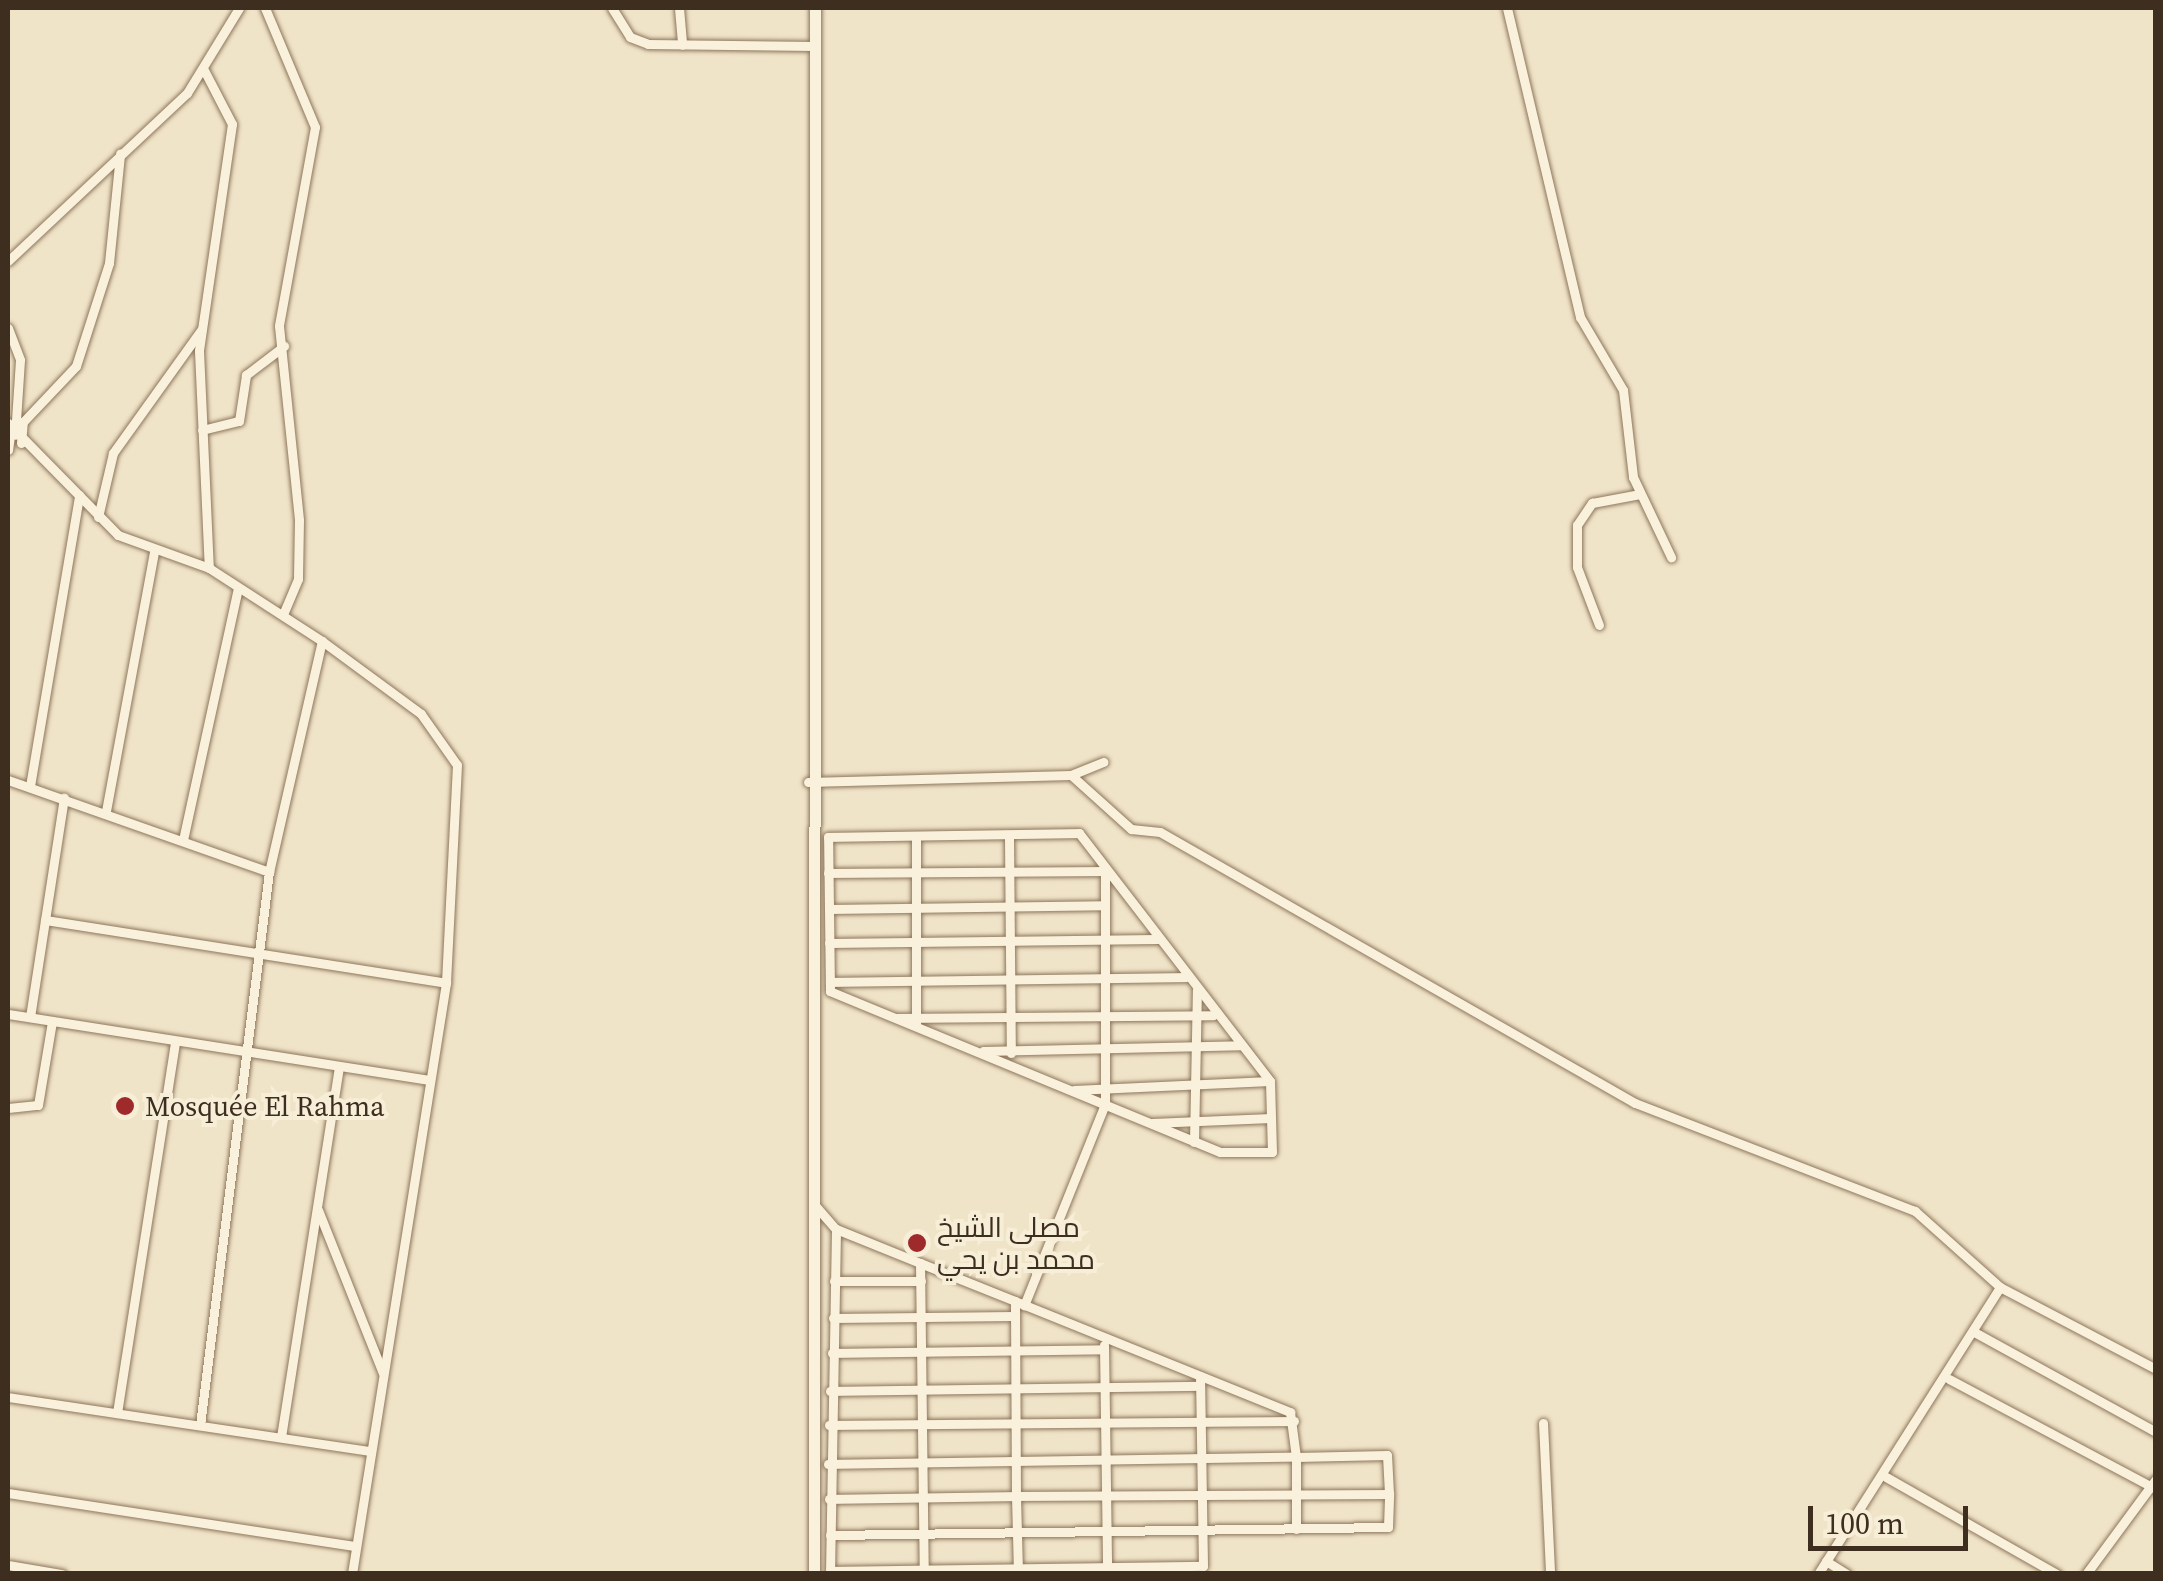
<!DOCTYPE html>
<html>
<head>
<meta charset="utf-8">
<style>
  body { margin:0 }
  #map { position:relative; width:2163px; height:1581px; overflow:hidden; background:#f0e4c8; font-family:"Source Serif 4",Cairo,serif }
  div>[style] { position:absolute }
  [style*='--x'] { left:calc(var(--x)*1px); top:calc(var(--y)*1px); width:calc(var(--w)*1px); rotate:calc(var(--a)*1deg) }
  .roads { filter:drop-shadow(0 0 2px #8d765c) drop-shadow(0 0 2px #8d765c) }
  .minor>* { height:9px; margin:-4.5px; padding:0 4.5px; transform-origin:4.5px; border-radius:4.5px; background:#faf1dc }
  .tertiary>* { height:11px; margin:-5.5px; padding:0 5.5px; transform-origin:5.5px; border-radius:5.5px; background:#faf1dc }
  .dots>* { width:28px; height:28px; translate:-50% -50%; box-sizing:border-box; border:5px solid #f7eed8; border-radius:50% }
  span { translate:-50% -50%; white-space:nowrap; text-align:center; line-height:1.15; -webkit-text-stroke:8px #f7eed8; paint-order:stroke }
  .poi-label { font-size:28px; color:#3d2e20 }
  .left { translate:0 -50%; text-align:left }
  .frame { position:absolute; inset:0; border:10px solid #3d2e20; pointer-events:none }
  .scale { position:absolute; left:1808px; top:1506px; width:160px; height:45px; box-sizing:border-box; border:5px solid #3d2e20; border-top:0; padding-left:12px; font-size:30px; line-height:35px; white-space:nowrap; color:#3d2e20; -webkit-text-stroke:8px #f7eed8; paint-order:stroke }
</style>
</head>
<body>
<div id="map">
  <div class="roads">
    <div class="minor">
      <i style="--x:265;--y:8;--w:129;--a:67.2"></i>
      <i style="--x:315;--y:127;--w:202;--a:100.3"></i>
      <i style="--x:279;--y:326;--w:195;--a:84.1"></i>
      <i style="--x:299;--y:520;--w:59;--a:91"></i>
      <i style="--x:298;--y:579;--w:39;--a:113"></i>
      <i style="--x:612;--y:8;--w:34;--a:58"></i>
      <i style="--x:630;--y:37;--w:19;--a:21"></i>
      <i style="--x:648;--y:44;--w:166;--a:0.7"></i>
      <i style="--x:679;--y:8;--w:37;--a:85"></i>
      <i style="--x:1507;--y:8;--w:318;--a:76.7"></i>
      <i style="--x:1580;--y:317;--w:85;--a:59.5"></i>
      <i style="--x:1623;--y:390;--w:88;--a:83.4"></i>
      <i style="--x:1633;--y:477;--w:89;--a:64.6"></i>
      <i style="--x:204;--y:70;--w:61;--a:62.6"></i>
      <i style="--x:232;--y:124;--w:229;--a:98.3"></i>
      <i style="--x:199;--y:351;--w:217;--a:87.4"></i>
      <i style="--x:8;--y:261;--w:245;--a:-43.2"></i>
      <i style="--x:187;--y:93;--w:100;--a:-58.5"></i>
      <i style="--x:8;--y:328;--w:34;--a:69"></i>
      <i style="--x:20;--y:360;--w:75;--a:93.8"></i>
      <i style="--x:8;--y:423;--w:157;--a:45.5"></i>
      <i style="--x:118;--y:535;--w:97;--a:19.9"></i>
      <i style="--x:209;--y:568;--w:135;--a:32.9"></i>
      <i style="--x:322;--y:641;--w:123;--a:36.4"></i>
      <i style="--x:421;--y:714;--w:62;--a:54.8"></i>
      <i style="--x:457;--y:765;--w:218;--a:92.9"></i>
      <i style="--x:446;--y:983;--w:598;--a:99.04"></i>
      <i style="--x:202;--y:430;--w:38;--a:-14"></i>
      <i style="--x:239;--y:421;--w:47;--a:-81.3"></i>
      <i style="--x:246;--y:375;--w:48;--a:-37.3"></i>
      <i style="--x:21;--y:443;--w:21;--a:-85"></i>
      <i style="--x:23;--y:422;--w:77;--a:-46.6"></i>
      <i style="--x:76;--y:366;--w:108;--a:-72.2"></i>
      <i style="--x:109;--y:263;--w:110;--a:-84.2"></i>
      <i style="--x:8;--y:450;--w:21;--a:-82"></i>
      <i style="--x:98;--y:517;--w:66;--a:-76.8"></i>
      <i style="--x:113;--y:453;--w:151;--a:-54.4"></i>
      <i style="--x:1599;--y:625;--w:62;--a:-110.8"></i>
      <i style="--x:1577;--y:567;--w:42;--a:-90"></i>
      <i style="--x:1577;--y:525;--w:27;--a:-56"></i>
      <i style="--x:1592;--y:503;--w:49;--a:-10.6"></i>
      <i style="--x:1071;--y:775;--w:81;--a:42"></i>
      <i style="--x:1131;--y:829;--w:29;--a:6"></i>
      <i style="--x:1160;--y:832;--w:547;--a:29.71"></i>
      <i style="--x:1635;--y:1103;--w:300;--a:21.1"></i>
      <i style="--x:1915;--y:1211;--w:114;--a:41.8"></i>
      <i style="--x:8;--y:780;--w:277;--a:19.4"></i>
      <i style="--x:808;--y:782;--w:263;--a:-1.5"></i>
      <i style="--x:1071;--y:775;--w:35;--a:-22"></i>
      <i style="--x:30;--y:786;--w:295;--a:-80.4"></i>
      <i style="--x:106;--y:811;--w:263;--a:-79.5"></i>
      <i style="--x:1079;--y:833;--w:313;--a:52.4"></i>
      <i style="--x:1270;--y:1081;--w:71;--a:88.4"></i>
      <i style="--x:1272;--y:1152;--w:52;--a:180"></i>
      <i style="--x:1220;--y:1152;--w:422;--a:-157.6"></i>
      <i style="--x:830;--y:991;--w:154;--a:-90.7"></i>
      <i style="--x:828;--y:837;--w:251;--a:-0.9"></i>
      <i style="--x:916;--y:837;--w:187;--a:90"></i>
      <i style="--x:1009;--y:838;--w:215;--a:89.5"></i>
      <i style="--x:183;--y:840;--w:258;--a:-77.7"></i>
      <i style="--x:828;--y:873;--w:277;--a:-0.4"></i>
      <i style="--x:1105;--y:871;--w:233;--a:90"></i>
      <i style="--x:1105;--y:1104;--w:217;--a:111.9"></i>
      <i style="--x:829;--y:909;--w:275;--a:-0.8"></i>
      <i style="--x:45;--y:920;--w:406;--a:8.9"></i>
      <i style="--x:829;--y:943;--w:328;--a:-0.7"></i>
      <i style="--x:830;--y:982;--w:356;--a:-0.8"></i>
      <i style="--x:8;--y:1014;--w:427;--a:8.9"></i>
      <i style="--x:30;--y:1017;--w:222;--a:-81.2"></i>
      <i style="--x:896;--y:1018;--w:317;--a:-0.5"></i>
      <i style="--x:983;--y:1051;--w:258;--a:-1.3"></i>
      <i style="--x:1074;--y:1090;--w:196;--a:-2.6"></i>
      <i style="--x:8;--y:1108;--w:30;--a:-6"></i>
      <i style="--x:38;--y:1105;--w:85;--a:-80.5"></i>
      <i style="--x:1152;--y:1123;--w:119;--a:-2.4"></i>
      <i style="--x:1194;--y:1142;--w:152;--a:-88.9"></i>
      <i style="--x:813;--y:1203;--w:35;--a:49"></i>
      <i style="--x:836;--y:1229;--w:91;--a:22"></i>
      <i style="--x:920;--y:1263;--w:102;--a:21.8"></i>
      <i style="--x:1015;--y:1301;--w:297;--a:22"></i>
      <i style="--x:1290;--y:1412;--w:45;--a:82.4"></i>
      <i style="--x:1296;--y:1457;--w:91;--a:-1.3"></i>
      <i style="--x:1387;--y:1455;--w:39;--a:87"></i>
      <i style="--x:1389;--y:1494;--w:373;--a:179.7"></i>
      <i style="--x:1016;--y:1496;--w:195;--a:-90.3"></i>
      <i style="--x:318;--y:1210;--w:175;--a:68.3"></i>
      <i style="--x:920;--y:1263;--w:307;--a:89.3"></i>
      <i style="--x:834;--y:1281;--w:87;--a:0"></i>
      <i style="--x:833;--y:1318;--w:182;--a:-0.6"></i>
      <i style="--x:1976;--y:1333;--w:205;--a:28.8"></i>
      <i style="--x:1104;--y:1345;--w:223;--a:89.2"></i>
      <i style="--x:832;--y:1353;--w:272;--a:-0.8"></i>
      <i style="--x:1949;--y:1379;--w:234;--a:28"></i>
      <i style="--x:830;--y:1391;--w:370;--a:-0.8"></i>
      <i style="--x:8;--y:1397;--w:367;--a:8.5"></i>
      <i style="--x:117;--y:1413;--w:374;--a:-81.1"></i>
      <i style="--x:1543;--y:1423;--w:151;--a:87.3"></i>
      <i style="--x:200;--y:1425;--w:557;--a:-82.89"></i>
      <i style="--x:269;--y:872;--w:237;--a:-77.1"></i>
      <i style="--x:829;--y:1425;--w:465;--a:-0.5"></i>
      <i style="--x:281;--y:1437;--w:374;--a:-81.1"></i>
      <i style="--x:828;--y:1464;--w:468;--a:-0.9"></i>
      <i style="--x:1296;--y:1457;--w:72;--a:90"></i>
      <i style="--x:1886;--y:1477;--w:197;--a:29.6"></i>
      <i style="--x:8;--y:1493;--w:352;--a:8.7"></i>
      <i style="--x:829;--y:1499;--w:187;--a:-0.9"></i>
      <i style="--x:1016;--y:1496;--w:78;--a:88.5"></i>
      <i style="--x:830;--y:1535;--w:558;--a:-0.82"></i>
      <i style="--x:1388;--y:1527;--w:33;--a:-88"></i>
      <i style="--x:1826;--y:1561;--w:25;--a:32"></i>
      <i style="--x:8;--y:1565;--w:55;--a:9.5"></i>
      <i style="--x:830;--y:1571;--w:373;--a:-0.8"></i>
      <i style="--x:1203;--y:1566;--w:190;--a:-90.9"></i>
      <i style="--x:830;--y:1574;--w:345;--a:-89"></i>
      <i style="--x:1818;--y:1574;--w:340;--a:-57.6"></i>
      <i style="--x:2000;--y:1287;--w:176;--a:27.7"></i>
      <i style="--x:2086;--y:1574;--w:118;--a:-53.6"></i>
    </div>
    <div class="tertiary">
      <i style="--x:814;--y:1574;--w:1566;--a:-89.96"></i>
    </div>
  </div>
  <div class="dots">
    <i style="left:125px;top:1106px;background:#9e2a2b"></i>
    <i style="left:917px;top:1243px;background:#9e2a2b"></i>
  </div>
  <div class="poi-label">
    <span class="left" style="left:145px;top:1106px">Mosquée El Rahma</span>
    <span class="left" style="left:937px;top:1243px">مصلى الشيخ<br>محمد بن يحي</span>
  </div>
  <div class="frame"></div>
  <div class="scale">100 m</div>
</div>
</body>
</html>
